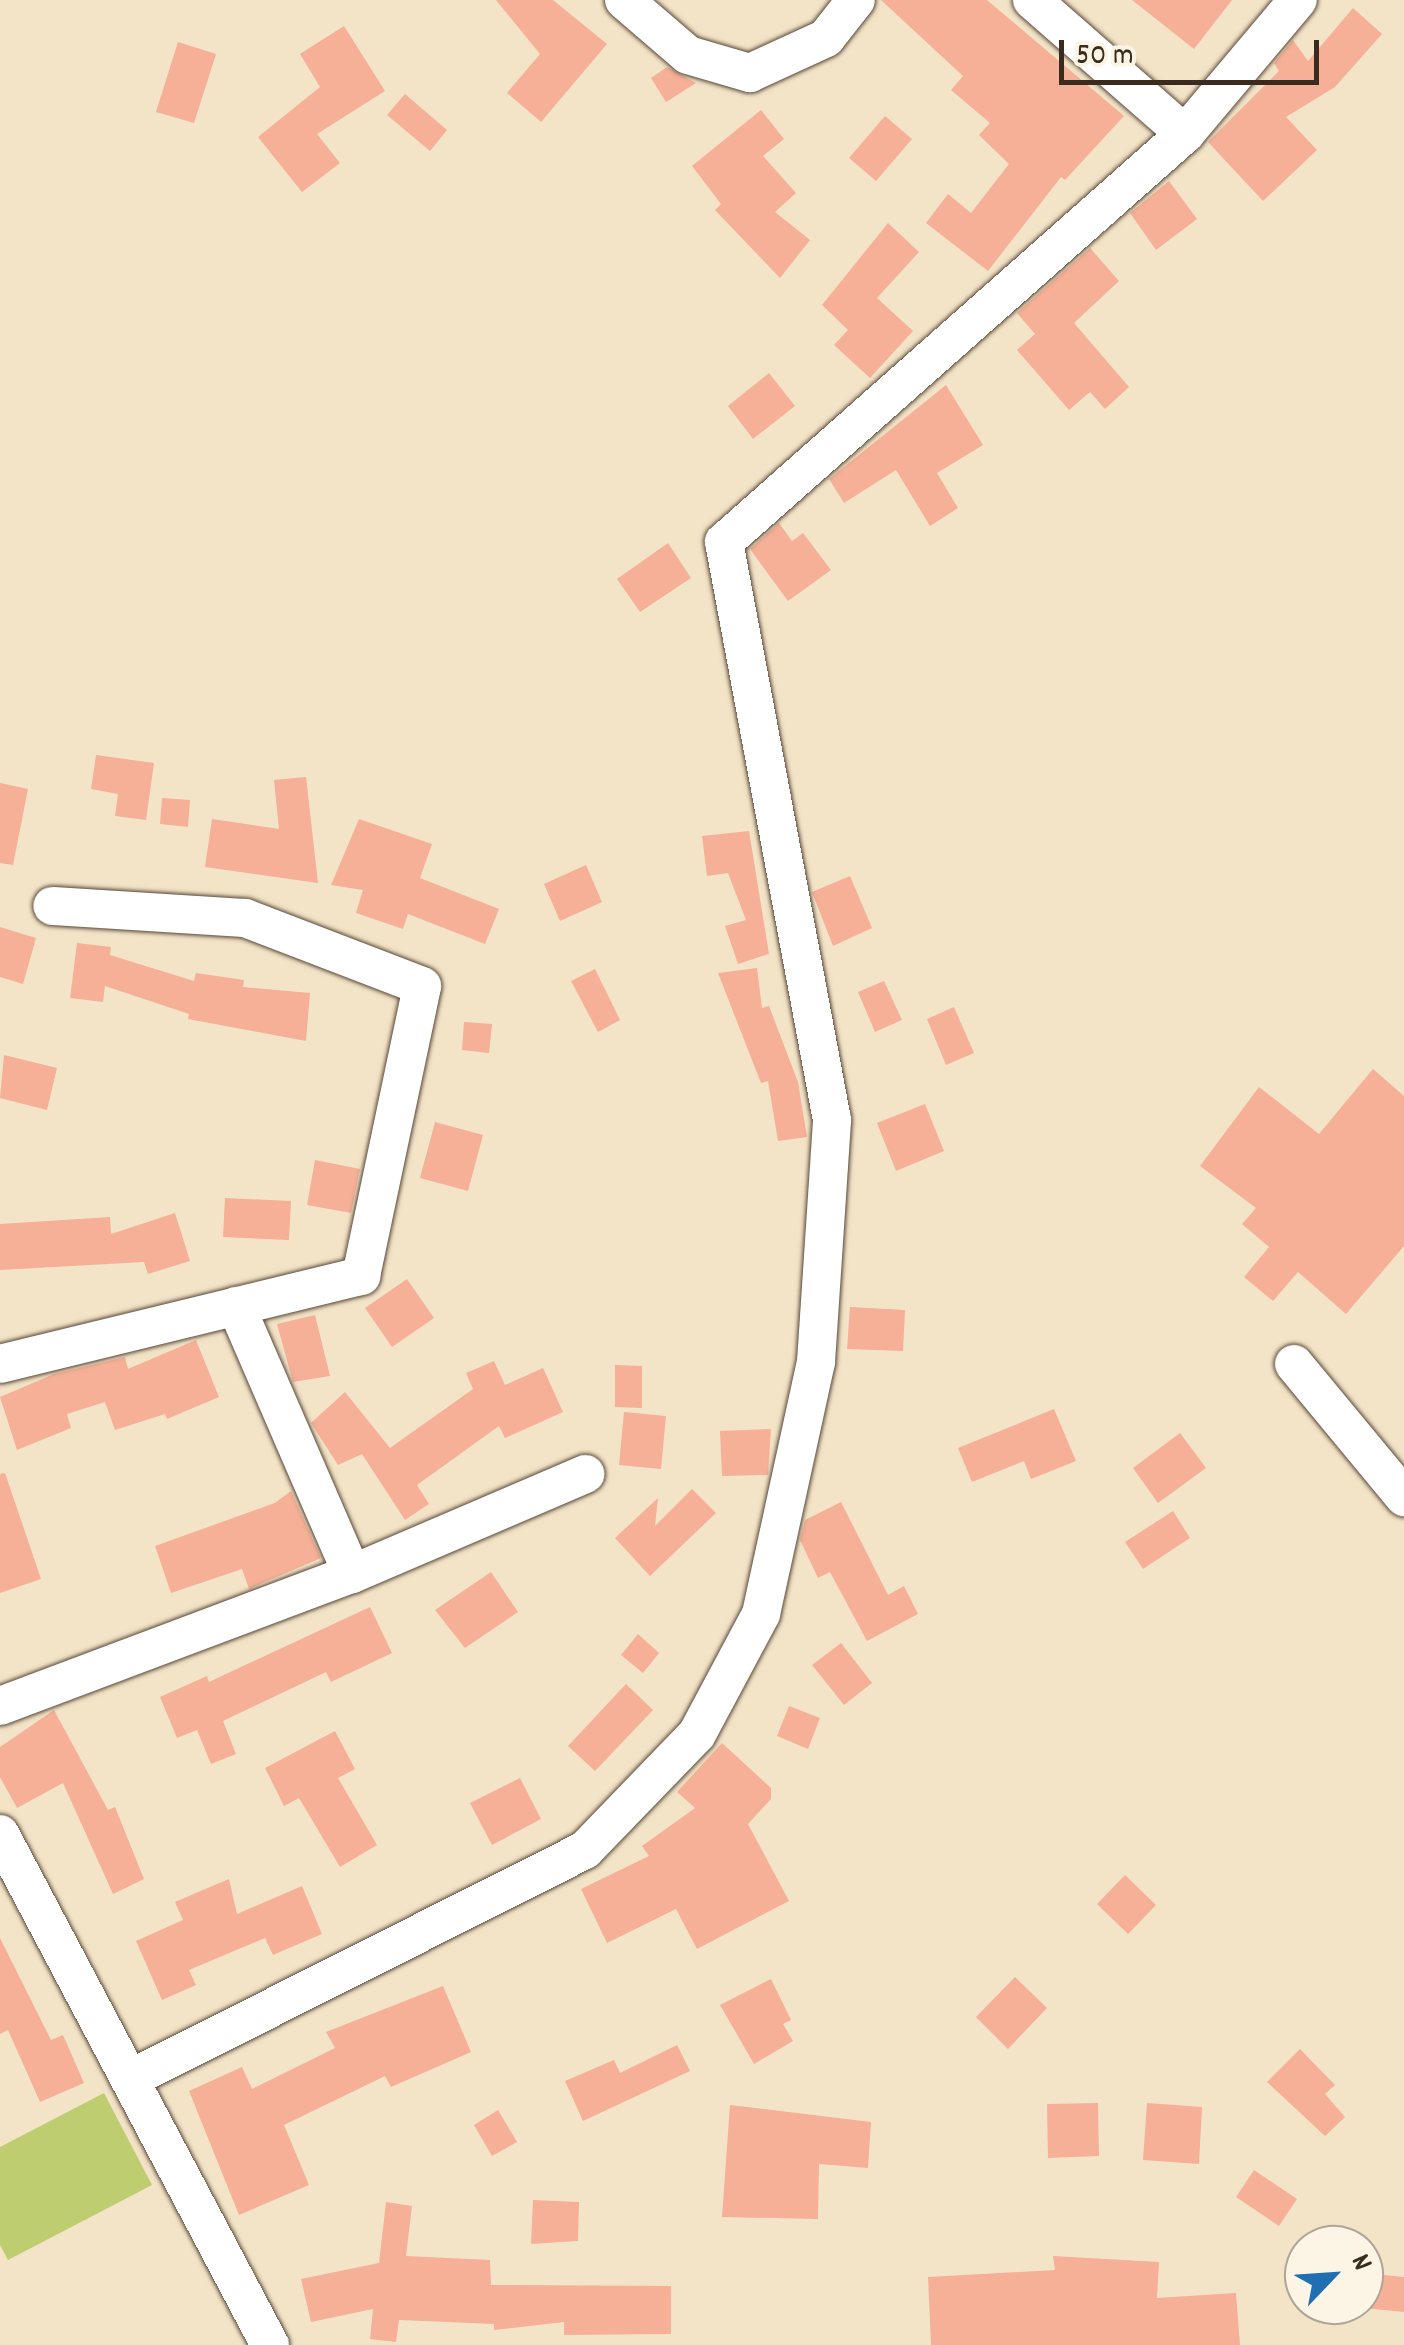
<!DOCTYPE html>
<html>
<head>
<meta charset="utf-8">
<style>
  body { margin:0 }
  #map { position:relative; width:1404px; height:2345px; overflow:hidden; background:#f3e4c7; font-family:Dekko,sans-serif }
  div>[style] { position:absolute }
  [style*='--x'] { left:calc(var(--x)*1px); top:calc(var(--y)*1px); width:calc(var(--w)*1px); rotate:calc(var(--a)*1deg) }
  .green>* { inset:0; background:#bdcd6f }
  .building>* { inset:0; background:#f5b097 }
  .roads { filter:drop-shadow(0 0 2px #574637) drop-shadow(0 0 2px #574637) }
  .minor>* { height:38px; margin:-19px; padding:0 19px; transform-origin:19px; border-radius:19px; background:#fff }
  span { translate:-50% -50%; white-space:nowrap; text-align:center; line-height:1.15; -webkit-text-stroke:9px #fcf5e5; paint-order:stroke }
  .north { position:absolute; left:1284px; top:2225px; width:100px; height:100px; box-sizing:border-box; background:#fcf5e5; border:2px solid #afa495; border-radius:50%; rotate:65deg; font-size:28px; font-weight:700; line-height:40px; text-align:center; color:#3b2a1e }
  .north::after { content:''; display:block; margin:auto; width:35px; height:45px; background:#1f6fb2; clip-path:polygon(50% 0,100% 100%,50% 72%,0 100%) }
  .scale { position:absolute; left:1059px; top:40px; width:260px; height:45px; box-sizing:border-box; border:5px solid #3b2a1e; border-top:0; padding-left:12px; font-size:30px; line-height:35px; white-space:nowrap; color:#3b2a1e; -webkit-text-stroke:8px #fcf5e5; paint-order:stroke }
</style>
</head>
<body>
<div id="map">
  <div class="green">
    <i style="clip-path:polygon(104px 2093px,152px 2185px,8px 2260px,0 2245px,0 2147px)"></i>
  </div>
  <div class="building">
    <i style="clip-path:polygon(496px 0,553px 0,607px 44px,541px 122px,507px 93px,540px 54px)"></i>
    <i style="clip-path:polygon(881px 0,987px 0,1124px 116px,1065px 180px,1061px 177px,988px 271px,926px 223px,948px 194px,971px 213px,1009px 164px,979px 135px,990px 123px,951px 90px,963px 76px)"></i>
    <i style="clip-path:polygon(1132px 0,1232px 0,1194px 49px)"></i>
    <i style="clip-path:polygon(1353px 8px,1382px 34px,1335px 87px,1286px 117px,1317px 150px,1263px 201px,1208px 142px,1279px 71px,1274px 63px,1293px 40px,1308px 61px)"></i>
    <i style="clip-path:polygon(344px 26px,385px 91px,317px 134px,340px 163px,302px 192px,258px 137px,320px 87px,300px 54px)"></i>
    <i style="clip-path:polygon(178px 42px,216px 54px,194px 123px,156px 112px)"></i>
    <i style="clip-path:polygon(667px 67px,696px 83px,666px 102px,651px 78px)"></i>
    <i style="clip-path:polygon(405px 94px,447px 130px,430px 151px,387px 115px)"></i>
    <i style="clip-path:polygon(761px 110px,784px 139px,763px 156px,796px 193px,775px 212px,810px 240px,780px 278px,715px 210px,721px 204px,692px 166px)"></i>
    <i style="clip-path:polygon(885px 116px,912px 139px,876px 181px,849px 158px)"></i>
    <i style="clip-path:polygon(1169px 181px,1197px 219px,1156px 250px,1130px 213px)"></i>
    <i style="clip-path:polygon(888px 223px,919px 252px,877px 298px,913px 331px,870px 378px,834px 345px,848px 330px,822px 305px)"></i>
    <i style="clip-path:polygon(1090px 248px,1119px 281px,1074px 323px,1129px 387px,1105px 409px,1090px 392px,1069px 410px,1017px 350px,1035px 334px,1017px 313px)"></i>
    <i style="clip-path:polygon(769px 373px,795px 406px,753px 439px,728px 406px)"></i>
    <i style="clip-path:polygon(946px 385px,983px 445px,937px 473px,958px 508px,930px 526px,896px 470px,844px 503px,829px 479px)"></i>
    <i style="clip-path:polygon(779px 523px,792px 541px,803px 533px,831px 570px,788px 601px,750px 549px)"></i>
    <i style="clip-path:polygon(668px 543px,691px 578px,640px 612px,617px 579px)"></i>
    <i style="clip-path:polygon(96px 755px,154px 763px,146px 820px,115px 816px,118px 794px,91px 789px)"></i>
    <i style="clip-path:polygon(306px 777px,318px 883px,205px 867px,212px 819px,279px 829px,274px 780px)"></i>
    <i style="clip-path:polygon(0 783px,28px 789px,13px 865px,0 863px)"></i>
    <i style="clip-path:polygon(162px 798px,190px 800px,188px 827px,160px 824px)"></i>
    <i style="clip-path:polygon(359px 819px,432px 844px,420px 878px,499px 909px,485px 944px,408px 914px,403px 929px,356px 913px,363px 890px,331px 885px)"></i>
    <i style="clip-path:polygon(749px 831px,769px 954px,738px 964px,725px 926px,746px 920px,728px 873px,707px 876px,702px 836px)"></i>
    <i style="clip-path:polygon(586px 865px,602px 902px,560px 921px,544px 884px)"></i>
    <i style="clip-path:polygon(850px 876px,872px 928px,833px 946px,812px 892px)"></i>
    <i style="clip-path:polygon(0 927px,36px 938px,23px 984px,0 977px)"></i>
    <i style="clip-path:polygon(77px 943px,111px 947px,110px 955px,194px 981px,196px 973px,244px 980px,243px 987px,310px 993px,306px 1041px,188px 1019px,189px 1014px,105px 986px,103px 1002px,70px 998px)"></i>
    <i style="clip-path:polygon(757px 968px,762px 1008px,769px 1006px,798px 1082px,807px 1137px,778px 1141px,768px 1081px,761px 1083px,718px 973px)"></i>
    <i style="clip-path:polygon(595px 969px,620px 1020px,598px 1032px,571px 981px)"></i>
    <i style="clip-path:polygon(884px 981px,902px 1020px,875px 1032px,858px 992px)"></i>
    <i style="clip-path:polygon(954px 1007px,974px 1053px,946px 1065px,927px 1019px)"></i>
    <i style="clip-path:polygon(464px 1022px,492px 1024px,489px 1053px,462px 1050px)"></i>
    <i style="clip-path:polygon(4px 1055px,57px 1068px,47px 1110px,0 1098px)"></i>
    <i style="clip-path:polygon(1373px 1069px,1404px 1096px,1404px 1246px,1346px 1314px,1298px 1272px,1273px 1301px,1244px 1277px,1269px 1247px,1242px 1224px,1256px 1208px,1200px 1166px,1259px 1087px,1319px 1134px)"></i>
    <i style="clip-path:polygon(925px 1104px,944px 1151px,896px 1171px,877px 1123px)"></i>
    <i style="clip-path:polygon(435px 1122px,483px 1135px,468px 1191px,420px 1178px)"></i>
    <i style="clip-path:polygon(315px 1160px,360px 1169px,351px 1213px,307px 1205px)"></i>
    <i style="clip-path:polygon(225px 1198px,291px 1201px,289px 1240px,223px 1237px)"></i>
    <i style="clip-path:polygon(175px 1213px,190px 1261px,148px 1274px,144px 1262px,0 1270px,0 1224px,110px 1217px,111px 1234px)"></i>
    <i style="clip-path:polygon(407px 1279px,434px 1318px,392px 1347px,365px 1308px)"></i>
    <i style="clip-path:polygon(850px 1307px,905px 1310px,903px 1351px,847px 1349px)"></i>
    <i style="clip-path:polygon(315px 1315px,330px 1376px,293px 1382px,277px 1324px)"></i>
    <i style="clip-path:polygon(196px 1340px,219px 1397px,167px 1419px,165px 1414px,115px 1430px,105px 1402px,67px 1414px,71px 1428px,17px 1450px,0 1397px,54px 1374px,125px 1357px,128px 1369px)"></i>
    <i style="clip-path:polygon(494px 1361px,505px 1385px,543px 1368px,563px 1412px,505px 1438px,499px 1426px,417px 1485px,429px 1504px,405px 1520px,362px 1454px,338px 1465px,311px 1423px,345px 1392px,390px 1448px,473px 1389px,466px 1373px)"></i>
    <i style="clip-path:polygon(615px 1365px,642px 1366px,642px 1408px,615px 1407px)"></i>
    <i style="clip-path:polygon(1054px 1409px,1076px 1461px,1031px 1479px,1024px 1461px,972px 1482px,958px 1448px)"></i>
    <i style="clip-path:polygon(624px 1412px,666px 1416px,661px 1469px,619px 1465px)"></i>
    <i style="clip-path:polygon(771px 1429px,768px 1475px,722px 1476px,720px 1431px)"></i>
    <i style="clip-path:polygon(1180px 1433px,1206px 1468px,1158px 1503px,1133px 1468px)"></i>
    <i style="clip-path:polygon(5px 1473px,41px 1579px,0 1593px,0 1474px)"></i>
    <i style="clip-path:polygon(692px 1489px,716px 1513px,650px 1576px,615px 1538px,658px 1498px,655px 1526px)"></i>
    <i style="clip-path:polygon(291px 1491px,321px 1558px,249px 1589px,242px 1569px,171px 1593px,155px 1546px,275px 1503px)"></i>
    <i style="clip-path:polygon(841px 1502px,888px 1595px,904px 1586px,918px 1614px,867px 1641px,830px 1572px,818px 1578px,800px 1540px,805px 1520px)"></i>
    <i style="clip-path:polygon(1173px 1511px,1190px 1538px,1143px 1569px,1125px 1542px)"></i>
    <i style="clip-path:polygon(491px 1572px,518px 1612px,465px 1648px,435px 1610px)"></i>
    <i style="clip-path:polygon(370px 1607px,392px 1653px,331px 1682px,326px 1672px,223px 1721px,236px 1754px,211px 1764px,197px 1730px,177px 1738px,160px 1697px,207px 1676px,209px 1682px)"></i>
    <i style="clip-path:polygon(638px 1634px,659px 1653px,643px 1673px,621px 1655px)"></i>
    <i style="clip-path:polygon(841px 1643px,872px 1683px,844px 1705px,812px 1665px)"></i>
    <i style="clip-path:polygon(626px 1684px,653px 1710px,595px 1771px,568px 1746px)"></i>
    <i style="clip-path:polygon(789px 1706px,820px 1718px,808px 1749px,777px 1736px)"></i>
    <i style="clip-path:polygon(54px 1710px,108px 1810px,115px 1807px,144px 1879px,113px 1894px,63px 1783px,17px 1808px,0 1777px,0 1747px)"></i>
    <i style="clip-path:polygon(335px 1731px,355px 1769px,338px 1778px,377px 1845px,340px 1867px,299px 1798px,284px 1806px,265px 1768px)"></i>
    <i style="clip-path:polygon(722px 1743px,771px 1788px,771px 1799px,748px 1824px,789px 1901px,697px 1949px,676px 1909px,607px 1943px,581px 1889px,649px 1856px,642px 1846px,695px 1808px,677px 1792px)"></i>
    <i style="clip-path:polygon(520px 1778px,541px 1819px,492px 1845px,470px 1803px)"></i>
    <i style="clip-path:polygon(1125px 1875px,1156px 1905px,1128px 1934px,1097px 1904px)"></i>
    <i style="clip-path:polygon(229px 1879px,237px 1914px,302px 1886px,322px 1934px,273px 1955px,265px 1938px,189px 1970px,196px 1985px,162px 2000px,136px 1941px,183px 1920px,175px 1902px)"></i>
    <i style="clip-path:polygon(0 1938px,51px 2040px,63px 2035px,84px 2083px,40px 2102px,8px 2030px,0 2034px)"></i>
    <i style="clip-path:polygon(1015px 1977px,1047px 2008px,1008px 2049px,976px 2017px)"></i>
    <i style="clip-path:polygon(771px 1979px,791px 2020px,783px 2024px,793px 2041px,754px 2064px,720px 2005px)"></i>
    <i style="clip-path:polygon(443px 1986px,471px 2052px,391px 2087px,385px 2076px,284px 2125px,309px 2185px,239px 2215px,189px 2091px,242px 2067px,252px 2089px,335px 2048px,326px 2032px)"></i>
    <i style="clip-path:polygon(677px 2045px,690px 2071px,583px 2121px,565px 2081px,614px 2060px,620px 2073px)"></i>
    <i style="clip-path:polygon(1300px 2049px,1335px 2085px,1325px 2094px,1345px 2117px,1325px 2136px,1267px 2082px)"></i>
    <i style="clip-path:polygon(1098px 2103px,1099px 2156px,1048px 2158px,1047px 2104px)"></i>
    <i style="clip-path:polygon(1147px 2103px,1202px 2107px,1199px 2164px,1143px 2160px)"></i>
    <i style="clip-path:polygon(730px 2105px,871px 2122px,868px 2168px,819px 2164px,818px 2219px,722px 2217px)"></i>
    <i style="clip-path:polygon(498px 2110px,517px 2142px,492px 2156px,474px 2125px)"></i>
    <i style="clip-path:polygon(1254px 2170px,1297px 2199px,1279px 2226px,1236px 2197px)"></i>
    <i style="clip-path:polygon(533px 2200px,579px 2202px,578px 2241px,531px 2244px)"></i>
    <i style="clip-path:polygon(386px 2202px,412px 2206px,406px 2256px,490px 2260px,491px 2285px,671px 2286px,671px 2334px,564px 2335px,564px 2322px,494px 2330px,494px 2324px,399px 2320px,396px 2342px,370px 2339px,373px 2309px,311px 2322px,301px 2279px,379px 2263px)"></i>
    <i style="clip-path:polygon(1053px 2256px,1159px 2262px,1157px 2298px,1236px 2293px,1240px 2345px,931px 2345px,928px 2277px,1055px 2270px)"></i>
    <i style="clip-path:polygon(1364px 2273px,1404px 2277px,1404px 2312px,1364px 2308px)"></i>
  </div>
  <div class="roads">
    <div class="minor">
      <i style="--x:624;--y:0;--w:84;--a:40.7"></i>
      <i style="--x:688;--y:55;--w:65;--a:16.2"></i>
      <i style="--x:750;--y:73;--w:84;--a:-24.7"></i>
      <i style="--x:826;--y:38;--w:48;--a:-51.7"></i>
      <i style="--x:1032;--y:0;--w:203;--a:41.2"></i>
      <i style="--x:236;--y:1306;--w:292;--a:66.6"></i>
      <i style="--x:0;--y:1364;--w:372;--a:-13.7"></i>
      <i style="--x:361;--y:1276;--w:296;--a:-78.1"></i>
      <i style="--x:422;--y:986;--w:190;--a:-159"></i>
      <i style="--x:245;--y:918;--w:193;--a:-176.4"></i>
      <i style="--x:1294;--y:1364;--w:173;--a:50.4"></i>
      <i style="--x:0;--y:1706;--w:376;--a:-20.6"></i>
      <i style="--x:352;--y:1574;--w:254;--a:-23.2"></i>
      <i style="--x:0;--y:1834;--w:578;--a:62.15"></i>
      <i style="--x:130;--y:2079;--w:509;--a:-26.72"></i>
      <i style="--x:585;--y:1850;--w:161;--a:-46"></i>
      <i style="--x:697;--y:1734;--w:136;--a:-61.9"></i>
      <i style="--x:761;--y:1614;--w:258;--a:-77.7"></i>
      <i style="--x:816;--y:1362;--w:243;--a:-86.2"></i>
      <i style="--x:832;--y:1120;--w:588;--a:-100.58"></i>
      <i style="--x:724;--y:542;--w:616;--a:-41.51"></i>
      <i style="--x:1185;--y:134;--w:175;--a:-49.9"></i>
    </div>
  </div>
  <div class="north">N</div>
  <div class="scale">50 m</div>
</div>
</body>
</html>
